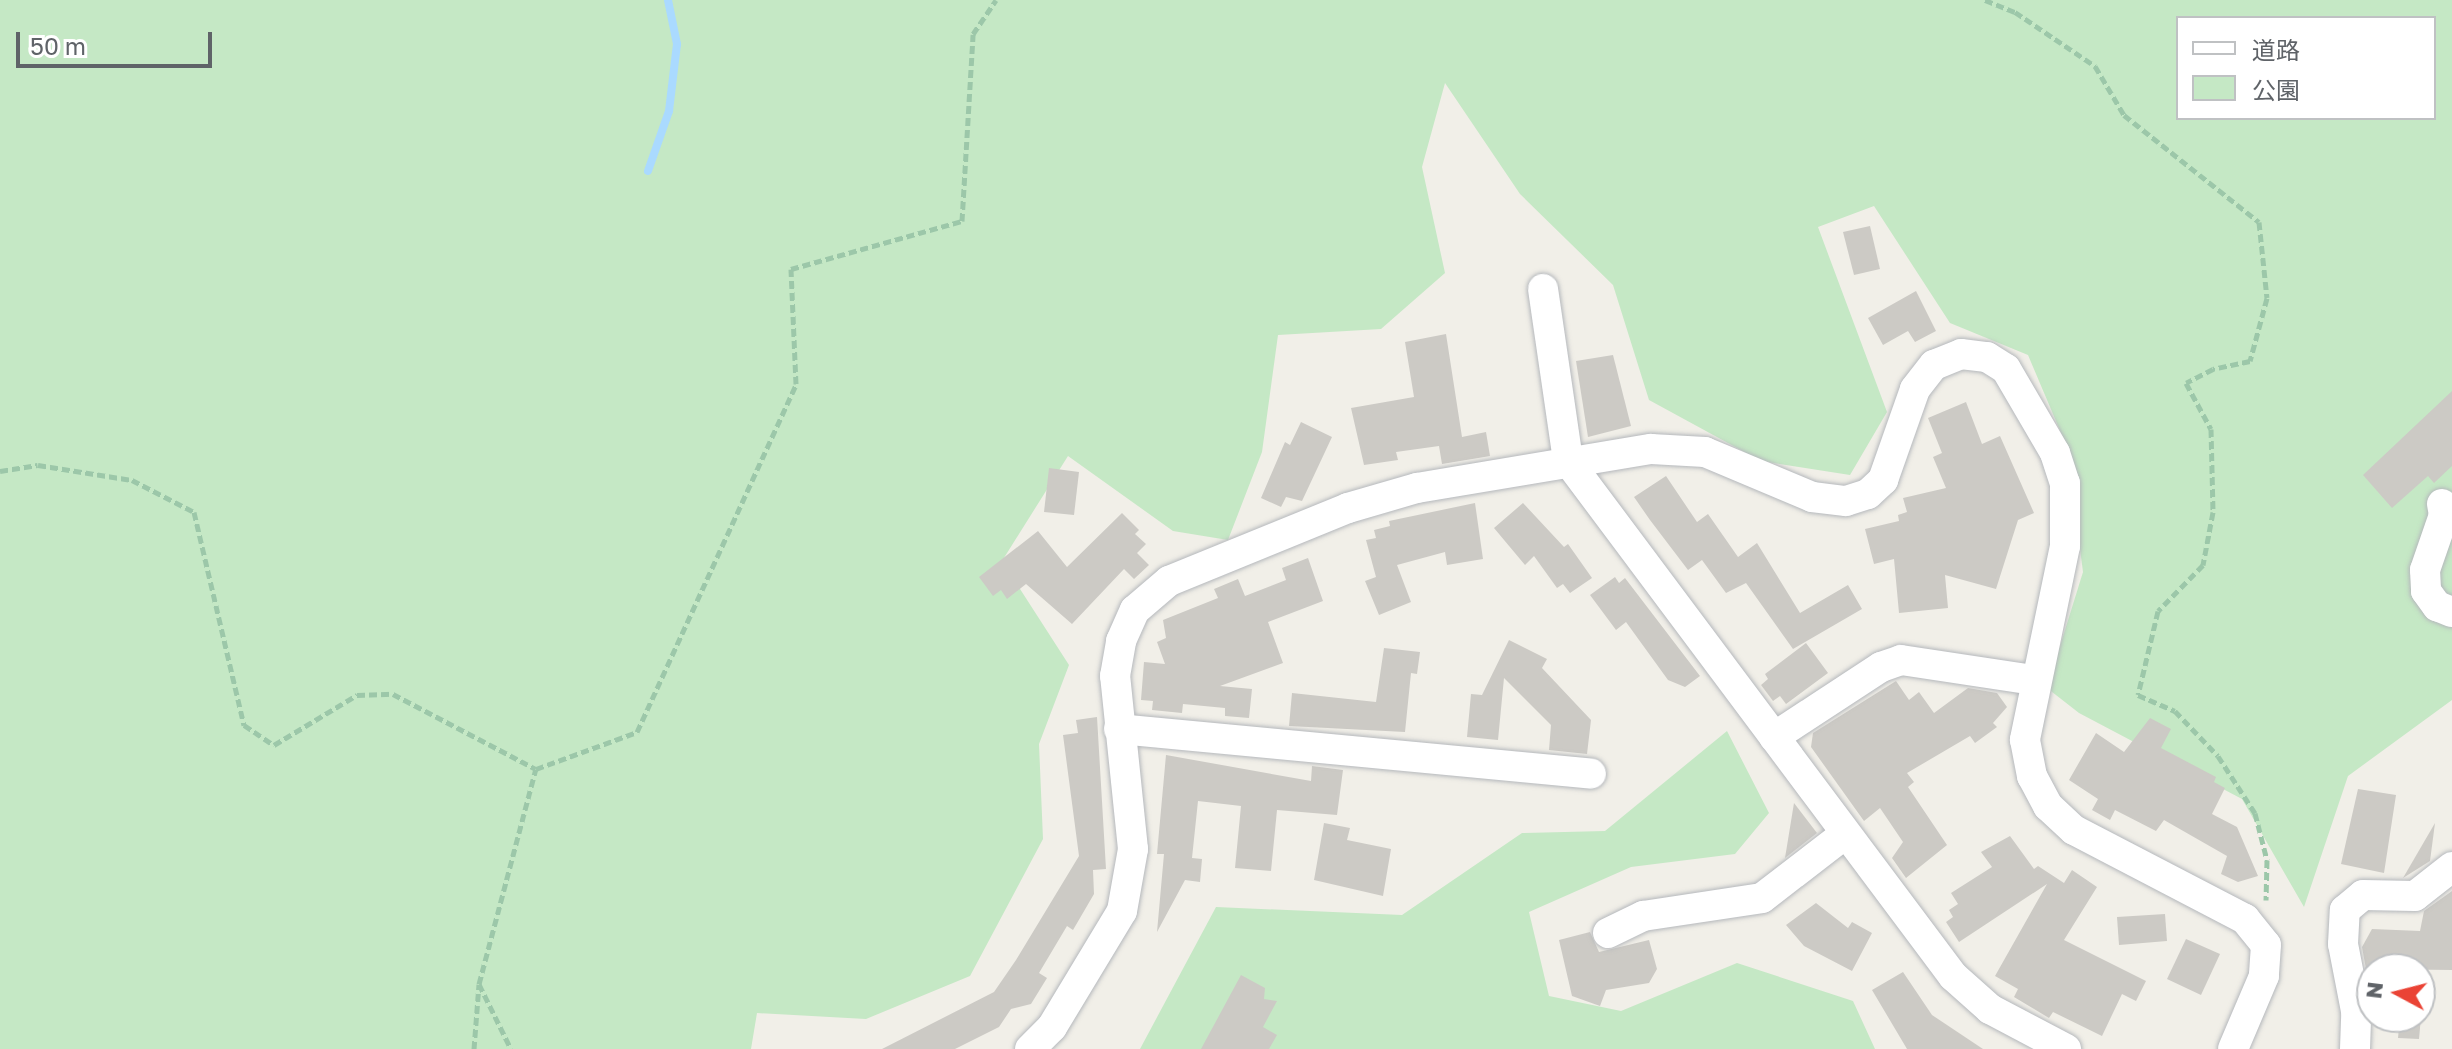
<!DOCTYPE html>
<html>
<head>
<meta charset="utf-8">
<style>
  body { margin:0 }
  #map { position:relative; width:2452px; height:1049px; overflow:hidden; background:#f1efe8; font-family:"Golos Text","Noto Sans JP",sans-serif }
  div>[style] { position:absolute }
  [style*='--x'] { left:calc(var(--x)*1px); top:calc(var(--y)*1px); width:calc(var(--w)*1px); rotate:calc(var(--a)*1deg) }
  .green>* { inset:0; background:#c5e8c5 }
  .stream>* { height:8px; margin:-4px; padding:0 4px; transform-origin:4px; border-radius:4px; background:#aadaff }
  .building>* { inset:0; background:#cccac5 }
  .path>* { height:5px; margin-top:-2.5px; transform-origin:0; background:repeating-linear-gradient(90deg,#9cc7a9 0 8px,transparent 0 12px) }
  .roads { filter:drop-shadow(0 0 2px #b5b8bc) drop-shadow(0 0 2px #b5b8bc) }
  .minor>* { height:30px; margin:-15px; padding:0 15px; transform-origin:15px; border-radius:15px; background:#fff }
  span { translate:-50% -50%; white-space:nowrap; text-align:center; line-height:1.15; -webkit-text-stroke:8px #fff; paint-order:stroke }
  .legend { position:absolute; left:2176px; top:16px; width:260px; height:104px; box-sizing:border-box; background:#fff; border:2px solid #bfc1c3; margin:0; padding:10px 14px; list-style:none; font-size:24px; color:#5f6368 }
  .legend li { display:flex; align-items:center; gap:16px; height:40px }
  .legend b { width:40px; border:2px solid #bfc1c3 }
  .north { position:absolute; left:2356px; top:953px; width:80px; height:80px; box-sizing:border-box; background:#fff; border:2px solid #bfc1c3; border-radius:50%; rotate:277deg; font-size:22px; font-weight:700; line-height:32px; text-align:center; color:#5f6368 }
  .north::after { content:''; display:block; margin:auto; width:28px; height:36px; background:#ea4335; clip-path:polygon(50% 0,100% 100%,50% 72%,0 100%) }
  .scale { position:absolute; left:16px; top:32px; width:196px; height:36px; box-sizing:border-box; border:4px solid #5f6368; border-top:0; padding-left:10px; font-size:24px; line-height:28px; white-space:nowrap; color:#5f6368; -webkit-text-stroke:6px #fff; paint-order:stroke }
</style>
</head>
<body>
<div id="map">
  <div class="green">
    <i style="clip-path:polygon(evenodd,0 0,2452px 0,2452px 700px,2348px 776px,2304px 907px,2242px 799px,2079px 713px,2047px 688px,2083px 572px,2067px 447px,2028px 355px,1950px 323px,1874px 206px,1818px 227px,1887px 412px,1850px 475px,1761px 461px,1649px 400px,1613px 285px,1520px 194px,1445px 83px,1422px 167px,1445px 273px,1381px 329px,1278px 335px,1262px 452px,1228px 540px,1173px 531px,1068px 456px,1002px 561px,1069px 665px,1039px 744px,1043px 839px,970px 976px,866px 1019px,757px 1013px,751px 1049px,0 1049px,0 0,2178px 18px,2434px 18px,2434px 118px,2178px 118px,2178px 18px)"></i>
    <i style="clip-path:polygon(1727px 731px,1769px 813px,1735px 854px,1631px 867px,1529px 912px,1549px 996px,1621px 1011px,1737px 963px,1853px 1001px,1875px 1049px,1140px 1049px,1216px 907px,1402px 915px,1522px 833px,1605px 831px)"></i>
  </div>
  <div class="stream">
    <i style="--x:648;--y:171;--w:64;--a:-70.7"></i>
    <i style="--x:669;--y:111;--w:67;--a:-83.2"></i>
    <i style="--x:677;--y:44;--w:45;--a:-101.6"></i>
  </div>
  <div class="building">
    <i style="clip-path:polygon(1870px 226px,1880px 269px,1854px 275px,1843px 232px)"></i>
    <i style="clip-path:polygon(1916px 291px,1936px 331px,1915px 342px,1908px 331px,1883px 345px,1868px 318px)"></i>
    <i style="clip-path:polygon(1446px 334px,1462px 437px,1486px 432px,1490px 456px,1442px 464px,1439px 446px,1396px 452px,1398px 460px,1364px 465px,1351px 408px,1414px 397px,1405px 342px)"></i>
    <i style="clip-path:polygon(1613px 355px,1631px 426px,1588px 437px,1576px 361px)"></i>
    <i style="clip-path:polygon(2452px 391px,2452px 466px,2434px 483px,2428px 476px,2392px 508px,2363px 475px)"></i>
    <i style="clip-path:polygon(1966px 402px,1982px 444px,2000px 436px,2034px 513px,2018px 520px,1996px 589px,1945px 575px,1948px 608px,1899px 613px,1894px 559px,1874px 564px,1865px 529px,1899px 521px,1898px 515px,1907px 512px,1903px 498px,1946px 488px,1933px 457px,1942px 453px,1928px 418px)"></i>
    <i style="clip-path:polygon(1301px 422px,1332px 437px,1302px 501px,1286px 497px,1281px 507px,1261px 498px,1285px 442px,1290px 445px)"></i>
    <i style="clip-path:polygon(1049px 468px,1079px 472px,1074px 515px,1044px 512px)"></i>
    <i style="clip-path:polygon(1666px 476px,1697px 522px,1708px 514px,1738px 557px,1757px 543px,1800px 613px,1848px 585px,1862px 609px,1793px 649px,1746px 583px,1726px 593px,1702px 560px,1688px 570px,1650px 520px,1634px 497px)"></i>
    <i style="clip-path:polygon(1475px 503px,1483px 559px,1447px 565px,1445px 552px,1397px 565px,1411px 602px,1379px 615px,1365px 581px,1376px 577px,1366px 540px,1376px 538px,1374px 530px,1390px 526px,1389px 521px)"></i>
    <i style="clip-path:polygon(1523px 503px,1564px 547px,1568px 544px,1592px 578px,1570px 593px,1563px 584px,1557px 588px,1534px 556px,1525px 565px,1494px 528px)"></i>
    <i style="clip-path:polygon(1122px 513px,1139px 530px,1135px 534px,1146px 544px,1137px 553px,1149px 565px,1134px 579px,1124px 569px,1072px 624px,1026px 584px,1007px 599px,1001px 590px,993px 596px,979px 577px,1038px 531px,1067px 567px)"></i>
    <i style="clip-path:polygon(1308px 558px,1323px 601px,1268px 622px,1283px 663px,1220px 686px,1252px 689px,1249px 718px,1225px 716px,1225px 708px,1183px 704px,1182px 713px,1152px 710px,1153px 701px,1141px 700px,1144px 662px,1165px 664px,1157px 642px,1166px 638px,1163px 620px,1218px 598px,1214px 589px,1238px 579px,1245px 596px,1286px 580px,1282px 568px)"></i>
    <i style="clip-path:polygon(1615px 577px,1619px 583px,1625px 578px,1700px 676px,1685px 687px,1668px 680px,1626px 622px,1616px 630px,1590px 595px)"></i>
    <i style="clip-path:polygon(1509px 640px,1547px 659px,1542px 668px,1591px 720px,1587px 754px,1549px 750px,1551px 725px,1504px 678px,1498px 740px,1467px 737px,1471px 694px,1482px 695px)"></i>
    <i style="clip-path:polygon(1806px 643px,1828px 673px,1786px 704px,1780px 696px,1773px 701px,1761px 685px,1768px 679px,1765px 674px)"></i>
    <i style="clip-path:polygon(1384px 648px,1420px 652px,1417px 674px,1411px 673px,1405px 732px,1289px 726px,1292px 693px,1376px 702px)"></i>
    <i style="clip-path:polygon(1896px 681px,1909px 700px,1919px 692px,1934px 713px,1968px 688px,1997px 693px,2007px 707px,1993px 723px,1997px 727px,1975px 743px,1970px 736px,1907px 773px,1914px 782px,1908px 787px,1947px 845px,1906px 878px,1892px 858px,1903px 842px,1880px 808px,1864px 821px,1811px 747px,1813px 733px)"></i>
    <i style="clip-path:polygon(1097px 717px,1106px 869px,1093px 870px,1094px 894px,1073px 930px,1067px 926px,1039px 973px,1047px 978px,1031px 1004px,1011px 1009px,999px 1027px,955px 1049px,882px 1049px,994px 992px,1016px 960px,1079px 856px,1063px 735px,1078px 733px,1076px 720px)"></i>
    <i style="clip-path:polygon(2150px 718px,2171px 729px,2161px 748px,2216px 777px,2214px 782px,2225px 788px,2212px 814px,2237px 827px,2258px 876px,2238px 882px,2221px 874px,2227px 856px,2164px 820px,2156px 831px,2115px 810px,2110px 820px,2092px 810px,2098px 799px,2069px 780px,2096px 733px,2124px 752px)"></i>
    <i style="clip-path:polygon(1166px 755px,1311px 781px,1312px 766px,1343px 770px,1337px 815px,1277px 810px,1271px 871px,1235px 868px,1241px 806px,1198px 801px,1192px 858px,1202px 859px,1200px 882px,1185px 880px,1157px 932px,1164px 854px,1157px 854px)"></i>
    <i style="clip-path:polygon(2358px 789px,2396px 795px,2384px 873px,2341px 864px)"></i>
    <i style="clip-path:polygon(1794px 803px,1817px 833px,1785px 858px)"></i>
    <i style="clip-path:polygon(1324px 823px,1350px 828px,1347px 840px,1391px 849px,1383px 896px,1314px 880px)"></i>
    <i style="clip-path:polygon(2435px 823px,2430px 861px,2403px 878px)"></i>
    <i style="clip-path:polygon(2010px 836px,2034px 869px,2038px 866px,2064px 883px,2072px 870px,2097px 887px,2064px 940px,2146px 981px,2136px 1001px,2122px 994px,2102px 1036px,2053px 1012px,2049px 1018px,2014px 997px,2018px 989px,1995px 976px,2047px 884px,1959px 942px,1946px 922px,1953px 917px,1949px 910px,1958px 904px,1951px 893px,1992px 867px,1981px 852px)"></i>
    <i style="clip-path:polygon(2452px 891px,2452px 970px,2366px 969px,2362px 947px,2372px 929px,2420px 931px,2424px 911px)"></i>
    <i style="clip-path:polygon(1816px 903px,1848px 928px,1852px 922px,1872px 933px,1852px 971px,1804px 946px,1786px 925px)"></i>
    <i style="clip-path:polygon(2165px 914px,2167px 941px,2119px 945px,2117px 917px)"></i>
    <i style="clip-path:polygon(1590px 932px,1599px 952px,1649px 940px,1657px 969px,1649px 983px,1606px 990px,1600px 1006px,1572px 996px,1559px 940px)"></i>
    <i style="clip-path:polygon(2186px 939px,2220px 954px,2201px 995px,2167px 979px)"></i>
    <i style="clip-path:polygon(1903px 972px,1932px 1015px,1983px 1049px,1907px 1049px,1872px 990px)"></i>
    <i style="clip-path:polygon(1241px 975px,1265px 988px,1264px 999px,1277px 1001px,1263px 1027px,1277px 1035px,1269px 1049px,1201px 1049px)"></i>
    <i style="clip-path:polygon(2400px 1017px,2421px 1017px,2419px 1039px,2398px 1038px)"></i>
  </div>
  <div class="path">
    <i style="--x:1985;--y:0;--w:32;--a:22"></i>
    <i style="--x:2015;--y:12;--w:97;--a:34"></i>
    <i style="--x:2095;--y:66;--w:57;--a:59.4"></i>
    <i style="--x:2124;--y:115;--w:172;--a:38.4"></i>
    <i style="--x:2259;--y:222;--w:76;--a:84"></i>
    <i style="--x:2267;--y:298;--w:65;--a:105.1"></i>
    <i style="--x:2250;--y:361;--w:38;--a:168"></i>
    <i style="--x:2213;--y:369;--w:30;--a:153"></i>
    <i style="--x:2186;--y:383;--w:52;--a:61.5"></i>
    <i style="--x:2211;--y:429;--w:83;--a:88.6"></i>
    <i style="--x:2213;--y:512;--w:54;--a:100.7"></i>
    <i style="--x:2203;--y:565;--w:64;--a:134.4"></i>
    <i style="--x:2158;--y:611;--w:86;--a:103.4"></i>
    <i style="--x:2138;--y:695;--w:40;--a:23.4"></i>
    <i style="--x:2175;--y:711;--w:62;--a:46.3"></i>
    <i style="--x:2218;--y:756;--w:68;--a:57"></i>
    <i style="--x:2255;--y:813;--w:49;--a:75.7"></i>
    <i style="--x:2267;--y:860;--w:40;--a:91.4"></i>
    <i style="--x:0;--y:471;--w:38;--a:-9"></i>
    <i style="--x:38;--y:465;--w:95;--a:9.1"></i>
    <i style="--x:132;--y:480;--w:70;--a:27.3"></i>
    <i style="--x:194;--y:512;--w:219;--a:76.8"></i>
    <i style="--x:244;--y:725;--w:36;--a:34"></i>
    <i style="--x:274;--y:745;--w:97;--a:-31.1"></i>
    <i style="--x:357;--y:695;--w:36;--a:-2"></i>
    <i style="--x:393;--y:694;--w:161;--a:27.7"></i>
    <i style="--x:479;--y:984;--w:72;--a:63.8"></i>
    <i style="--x:474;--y:1049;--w:65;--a:-85.6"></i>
    <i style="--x:479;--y:984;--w:222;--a:-75.2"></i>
    <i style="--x:536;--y:769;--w:108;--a:-20.1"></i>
    <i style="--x:637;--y:732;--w:383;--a:-65.4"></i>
    <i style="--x:796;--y:384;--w:115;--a:-92.5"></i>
    <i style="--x:791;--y:269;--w:178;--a:-15.7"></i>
    <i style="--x:962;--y:221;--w:187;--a:-86.6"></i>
    <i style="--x:973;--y:34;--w:41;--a:-55.9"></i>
  </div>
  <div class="roads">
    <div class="minor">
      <i style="--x:1543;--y:289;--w:174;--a:81.7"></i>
      <i style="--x:1568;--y:461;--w:643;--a:53.22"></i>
      <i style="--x:1953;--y:976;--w:50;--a:41.7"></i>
      <i style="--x:1990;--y:1009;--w:86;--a:27.8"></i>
      <i style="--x:2442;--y:504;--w:11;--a:80"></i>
      <i style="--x:2444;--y:515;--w:58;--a:109.1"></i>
      <i style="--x:2425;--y:570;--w:21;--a:87"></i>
      <i style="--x:2426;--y:591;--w:19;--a:54"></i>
      <i style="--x:2437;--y:606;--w:16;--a:22"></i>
      <i style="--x:1119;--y:729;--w:474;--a:5.4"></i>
      <i style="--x:1774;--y:737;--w:128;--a:-33.2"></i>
      <i style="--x:1881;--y:667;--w:21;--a:-19"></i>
      <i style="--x:1901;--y:660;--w:134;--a:8.6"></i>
      <i style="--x:1608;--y:933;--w:39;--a:-26"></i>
      <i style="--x:1643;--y:916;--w:120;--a:-8.6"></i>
      <i style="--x:1762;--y:898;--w:105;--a:-37.6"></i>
      <i style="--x:1030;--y:1049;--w:31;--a:-45"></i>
      <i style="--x:1052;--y:1027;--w:135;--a:-58.9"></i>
      <i style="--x:1122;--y:911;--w:63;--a:-79.9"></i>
      <i style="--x:1133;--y:849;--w:174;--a:-95.9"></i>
      <i style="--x:1115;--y:676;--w:36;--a:-80"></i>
      <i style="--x:1121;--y:641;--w:34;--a:-66"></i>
      <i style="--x:1135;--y:610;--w:45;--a:-40.5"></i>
      <i style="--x:1169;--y:581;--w:193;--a:-22.2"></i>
      <i style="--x:1348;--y:508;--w:72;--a:-16.2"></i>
      <i style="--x:1417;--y:488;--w:237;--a:-9.5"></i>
      <i style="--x:1651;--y:449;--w:54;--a:3.2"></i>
      <i style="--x:1705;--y:452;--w:116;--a:22.8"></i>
      <i style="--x:1812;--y:497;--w:34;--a:7"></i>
      <i style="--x:1846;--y:501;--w:23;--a:-18"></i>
      <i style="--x:1868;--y:494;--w:21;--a:-43"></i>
      <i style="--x:1883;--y:480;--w:96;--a:-70.6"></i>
      <i style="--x:1915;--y:389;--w:31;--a:-52"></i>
      <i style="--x:1934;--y:365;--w:29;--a:-22"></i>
      <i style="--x:1961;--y:354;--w:26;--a:7"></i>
      <i style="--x:1987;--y:357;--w:22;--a:32"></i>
      <i style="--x:2006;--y:369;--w:97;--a:59.7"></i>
      <i style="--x:2055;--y:453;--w:32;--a:72"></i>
      <i style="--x:2065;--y:483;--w:63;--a:90"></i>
      <i style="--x:2065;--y:546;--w:198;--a:101.7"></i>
      <i style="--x:2025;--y:740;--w:37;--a:79"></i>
      <i style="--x:2032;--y:776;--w:34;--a:62"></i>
      <i style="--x:2048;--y:806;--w:35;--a:43"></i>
      <i style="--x:2074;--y:830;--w:193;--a:27.5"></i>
      <i style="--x:2245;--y:919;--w:33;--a:51"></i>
      <i style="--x:2266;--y:945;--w:31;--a:94"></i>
      <i style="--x:2264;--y:976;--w:79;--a:113"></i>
      <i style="--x:2355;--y:1049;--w:38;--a:-88"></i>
      <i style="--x:2356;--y:1011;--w:68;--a:-101"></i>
      <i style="--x:2343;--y:944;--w:34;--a:-87"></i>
      <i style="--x:2345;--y:910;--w:23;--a:-40"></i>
      <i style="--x:2363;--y:895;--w:52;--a:1.1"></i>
      <i style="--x:2415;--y:896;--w:47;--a:-38.1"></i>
    </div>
  </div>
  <ul class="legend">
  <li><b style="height:10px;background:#fff"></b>道路</li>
  <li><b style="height:22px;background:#c5e8c5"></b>公園</li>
  </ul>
  <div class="north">N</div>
  <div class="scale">50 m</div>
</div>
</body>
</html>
